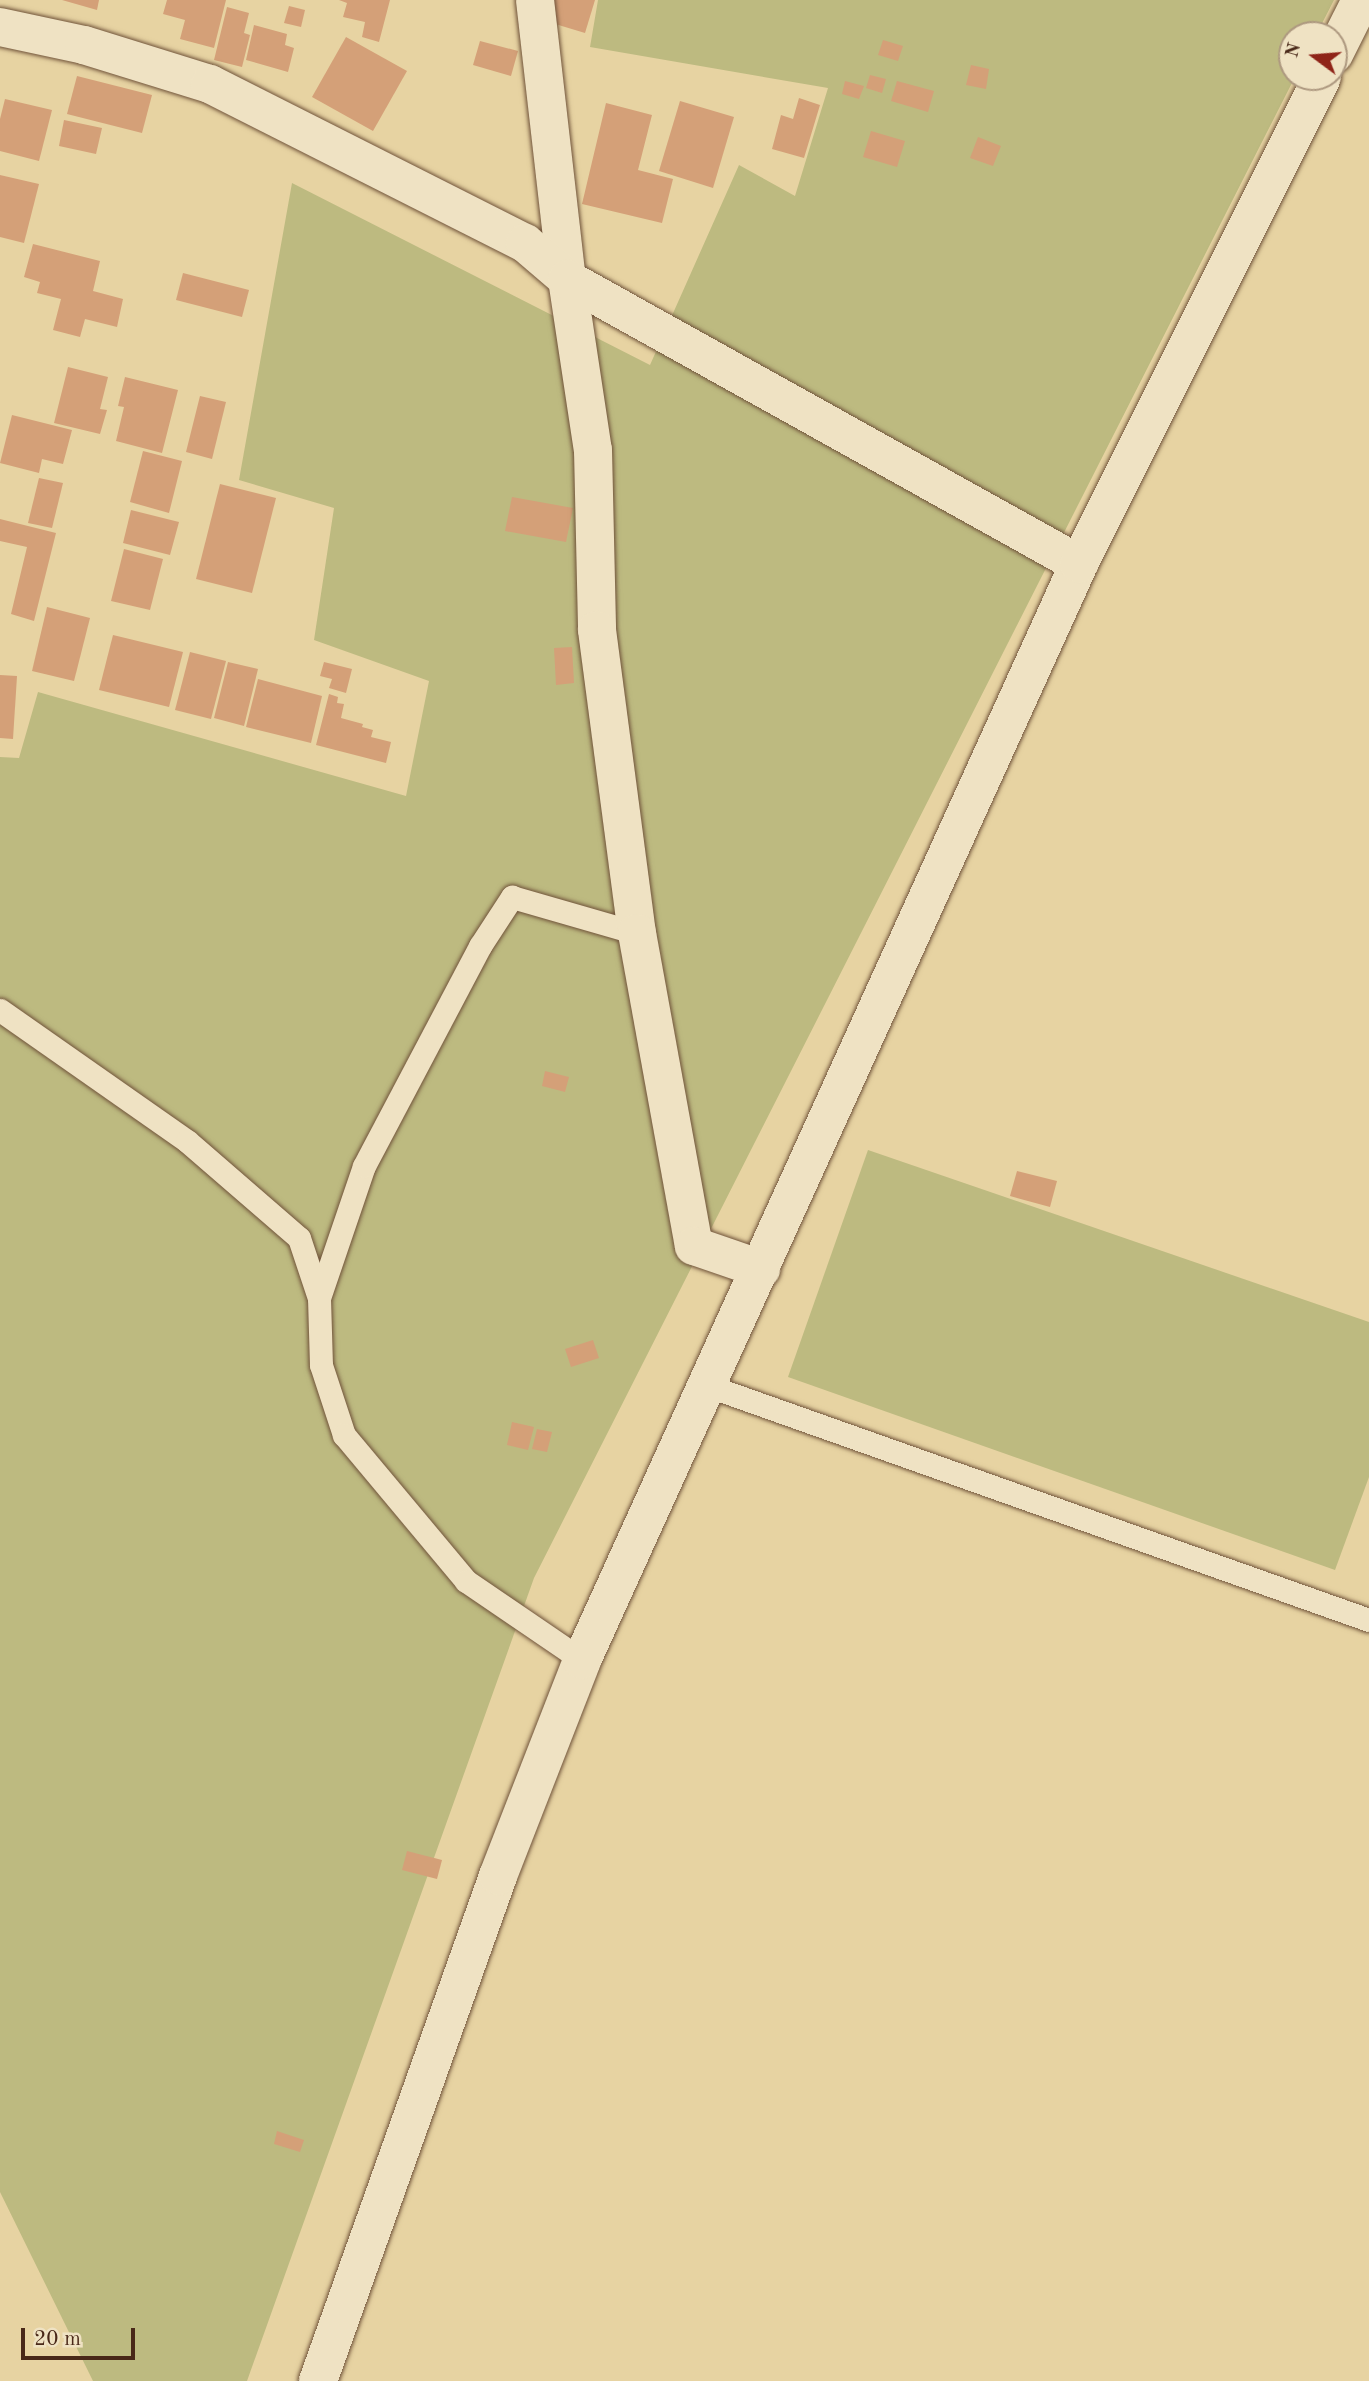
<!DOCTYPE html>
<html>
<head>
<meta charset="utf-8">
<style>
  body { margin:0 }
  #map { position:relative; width:1369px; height:2381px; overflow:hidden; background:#e7d3a2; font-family:"Old Standard TT",serif }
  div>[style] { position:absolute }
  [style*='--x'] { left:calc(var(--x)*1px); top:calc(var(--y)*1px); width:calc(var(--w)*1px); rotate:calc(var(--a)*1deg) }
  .green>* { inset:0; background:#bdba80 }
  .building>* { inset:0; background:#d4a078 }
  .roads { filter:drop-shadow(0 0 2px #70533a) drop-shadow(0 0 2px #70533a) }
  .lane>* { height:23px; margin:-11.5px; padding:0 11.5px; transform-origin:11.5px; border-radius:11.5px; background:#efe2c3 }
  .street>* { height:38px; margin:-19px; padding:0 19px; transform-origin:19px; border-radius:19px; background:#efe2c3 }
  span { translate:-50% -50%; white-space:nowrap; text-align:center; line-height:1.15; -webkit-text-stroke:5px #efe2c3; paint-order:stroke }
  .north { position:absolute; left:1278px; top:21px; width:70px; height:70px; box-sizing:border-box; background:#efe2c3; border:2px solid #ad987f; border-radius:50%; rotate:286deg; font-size:19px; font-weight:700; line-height:28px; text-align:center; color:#492818 }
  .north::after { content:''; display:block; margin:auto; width:24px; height:32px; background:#8f2418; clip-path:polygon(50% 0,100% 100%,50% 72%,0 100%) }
  .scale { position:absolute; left:21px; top:2328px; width:114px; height:32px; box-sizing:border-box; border:4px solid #492818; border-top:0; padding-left:9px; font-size:21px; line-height:24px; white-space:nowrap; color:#492818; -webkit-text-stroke:5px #efe2c3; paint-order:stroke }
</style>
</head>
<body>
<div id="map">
  <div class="green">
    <i style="clip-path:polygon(598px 0,1334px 0,1316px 35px,1292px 35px,1292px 77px,1295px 77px,534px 1578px,247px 2381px,93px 2381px,0 2192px,0 757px,19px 758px,38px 692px,406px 796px,429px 681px,314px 640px,334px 508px,239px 480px,292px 183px,650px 365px,739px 165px,795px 196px,828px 88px,590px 47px)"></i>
    <i style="clip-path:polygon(868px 1150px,1369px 1322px,1369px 1477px,1335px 1570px,788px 1377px)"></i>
  </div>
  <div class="building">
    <i style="clip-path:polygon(62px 0,99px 0,97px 10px)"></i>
    <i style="clip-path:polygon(167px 0,226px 0,214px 48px,180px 39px,185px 20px,163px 14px)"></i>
    <i style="clip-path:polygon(339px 0,390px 0,379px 42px,362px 37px,365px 22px,343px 17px,347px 3px)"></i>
    <i style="clip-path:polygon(548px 0,595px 0,585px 33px,542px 20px)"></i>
    <i style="clip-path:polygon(289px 6px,305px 10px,301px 27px,284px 23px)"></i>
    <i style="clip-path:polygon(227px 7px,249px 13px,244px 33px,250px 35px,242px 67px,214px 60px)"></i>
    <i style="clip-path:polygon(254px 25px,287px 34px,285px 45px,294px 48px,288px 72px,246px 60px)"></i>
    <i style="clip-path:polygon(346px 37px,407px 71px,373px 131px,312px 97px)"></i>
    <i style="clip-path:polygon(883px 40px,903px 46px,898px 61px,878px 55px)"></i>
    <i style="clip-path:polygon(480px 41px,518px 51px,511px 76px,473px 65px)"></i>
    <i style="clip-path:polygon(971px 65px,989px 69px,986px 89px,966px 85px)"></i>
    <i style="clip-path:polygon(870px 75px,886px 79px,882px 93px,866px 88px)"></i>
    <i style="clip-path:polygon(77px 76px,152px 95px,142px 133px,67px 114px)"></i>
    <i style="clip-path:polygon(845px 81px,864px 86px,859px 99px,842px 94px)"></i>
    <i style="clip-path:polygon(897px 81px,934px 91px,928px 112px,891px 101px)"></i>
    <i style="clip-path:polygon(799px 98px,820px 105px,804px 158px,772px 149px,781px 115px,793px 119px)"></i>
    <i style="clip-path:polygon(5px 99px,52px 110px,39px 161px,0 151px,0 119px)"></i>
    <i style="clip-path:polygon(680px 101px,734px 117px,713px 188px,659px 171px)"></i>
    <i style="clip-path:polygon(606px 103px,652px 115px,638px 170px,673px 179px,662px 223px,582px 204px)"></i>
    <i style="clip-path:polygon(64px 120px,102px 128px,96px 154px,59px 146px)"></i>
    <i style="clip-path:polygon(871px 131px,905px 141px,897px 167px,863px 157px)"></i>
    <i style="clip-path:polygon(978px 137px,1001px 146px,993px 166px,970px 158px)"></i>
    <i style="clip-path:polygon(0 175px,39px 184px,24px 243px,0 237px)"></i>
    <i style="clip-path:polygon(33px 244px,100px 261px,93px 291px,123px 299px,117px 327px,85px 319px,80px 337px,53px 330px,61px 299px,37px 293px,40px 282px,24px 277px)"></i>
    <i style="clip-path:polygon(183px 273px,249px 290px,242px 317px,176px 300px)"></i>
    <i style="clip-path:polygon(68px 367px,108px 377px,100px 409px,107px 410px,100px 434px,54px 423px)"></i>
    <i style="clip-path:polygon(125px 377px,178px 390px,162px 453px,116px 441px,124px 407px,118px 406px)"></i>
    <i style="clip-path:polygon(200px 396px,226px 402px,212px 459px,186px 452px)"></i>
    <i style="clip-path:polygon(12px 415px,72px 430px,63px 464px,42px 459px,39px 473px,0 463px)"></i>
    <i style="clip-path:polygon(143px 451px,182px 461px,169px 513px,130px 502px)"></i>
    <i style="clip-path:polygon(39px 478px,63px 483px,52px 528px,28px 523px)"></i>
    <i style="clip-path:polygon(220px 484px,276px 498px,252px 593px,196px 579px)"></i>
    <i style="clip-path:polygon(512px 497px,573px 508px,566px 542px,505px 531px)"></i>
    <i style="clip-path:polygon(131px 510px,179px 522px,170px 555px,123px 543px)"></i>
    <i style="clip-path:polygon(0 519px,56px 533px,34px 621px,11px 614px,27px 547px,0 541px)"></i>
    <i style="clip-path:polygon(124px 549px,163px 559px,150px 610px,111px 601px)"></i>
    <i style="clip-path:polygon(47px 607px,90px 618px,74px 681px,32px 671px)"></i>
    <i style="clip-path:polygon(113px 635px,183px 652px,169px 707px,99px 690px)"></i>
    <i style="clip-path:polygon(572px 647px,574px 683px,556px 685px,554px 648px)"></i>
    <i style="clip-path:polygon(190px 652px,226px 661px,211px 719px,175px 710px)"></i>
    <i style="clip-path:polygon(228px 662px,258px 669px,244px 726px,214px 718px)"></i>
    <i style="clip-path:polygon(324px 662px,352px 669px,346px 693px,329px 688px,332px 679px,320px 676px)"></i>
    <i style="clip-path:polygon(0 675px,17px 676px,13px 739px,0 738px)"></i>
    <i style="clip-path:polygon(258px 679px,322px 696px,311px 743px,246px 727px)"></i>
    <i style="clip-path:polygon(329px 694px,338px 697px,337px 703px,344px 704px,341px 718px,363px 724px,362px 727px,373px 730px,371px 737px,391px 742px,386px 763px,316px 745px)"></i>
    <i style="clip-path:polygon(545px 1071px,569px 1077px,565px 1092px,542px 1086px)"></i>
    <i style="clip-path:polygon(1017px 1171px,1057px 1181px,1050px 1207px,1010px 1196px)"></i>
    <i style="clip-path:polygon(593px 1340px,599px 1358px,571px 1367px,565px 1349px)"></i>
    <i style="clip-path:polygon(512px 1422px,534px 1427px,528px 1450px,507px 1445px)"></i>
    <i style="clip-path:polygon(537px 1429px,552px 1432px,547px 1452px,532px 1449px)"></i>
    <i style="clip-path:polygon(407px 1851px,442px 1860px,437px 1879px,402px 1870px)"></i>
    <i style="clip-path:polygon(277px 2131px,304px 2140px,300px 2152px,274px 2144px)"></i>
  </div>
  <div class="roads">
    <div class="lane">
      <i style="--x:0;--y:1010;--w:228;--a:35"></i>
      <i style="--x:187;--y:1141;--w:148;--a:40.9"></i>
      <i style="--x:299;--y:1238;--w:63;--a:71.6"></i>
      <i style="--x:319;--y:1298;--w:67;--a:88.3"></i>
      <i style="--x:321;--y:1365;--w:74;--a:71.8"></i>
      <i style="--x:344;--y:1435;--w:190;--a:50.1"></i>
      <i style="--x:466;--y:1581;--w:140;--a:34.3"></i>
      <i style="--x:319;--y:1298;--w:139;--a:-71.2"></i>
      <i style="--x:364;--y:1166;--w:249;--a:-62.2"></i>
      <i style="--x:480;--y:946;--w:59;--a:-56.9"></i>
      <i style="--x:512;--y:897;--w:130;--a:16.1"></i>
      <i style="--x:706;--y:1385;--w:703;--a:19.52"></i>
    </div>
    <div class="street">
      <i style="--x:535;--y:0;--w:281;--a:83.5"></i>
      <i style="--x:567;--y:279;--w:173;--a:81.4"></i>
      <i style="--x:593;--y:450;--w:180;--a:88.7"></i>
      <i style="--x:597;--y:630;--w:306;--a:82.5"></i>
      <i style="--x:637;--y:933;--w:318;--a:79.7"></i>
      <i style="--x:694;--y:1246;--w:71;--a:18.9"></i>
      <i style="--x:0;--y:27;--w:86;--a:12.1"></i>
      <i style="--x:84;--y:45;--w:132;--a:17.2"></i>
      <i style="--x:210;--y:84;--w:353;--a:26.8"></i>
      <i style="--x:525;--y:243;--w:55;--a:40.6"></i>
      <i style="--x:567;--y:279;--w:586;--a:29.1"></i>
      <i style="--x:1334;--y:54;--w:60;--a:-63.4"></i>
      <i style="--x:318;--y:2381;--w:536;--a:-70.38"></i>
      <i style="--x:498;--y:1876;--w:232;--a:-68.7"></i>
      <i style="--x:582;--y:1660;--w:1203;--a:-65.61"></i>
      <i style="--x:1079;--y:564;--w:544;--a:-63.48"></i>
    </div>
  </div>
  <div class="north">N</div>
  <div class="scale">20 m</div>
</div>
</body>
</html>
